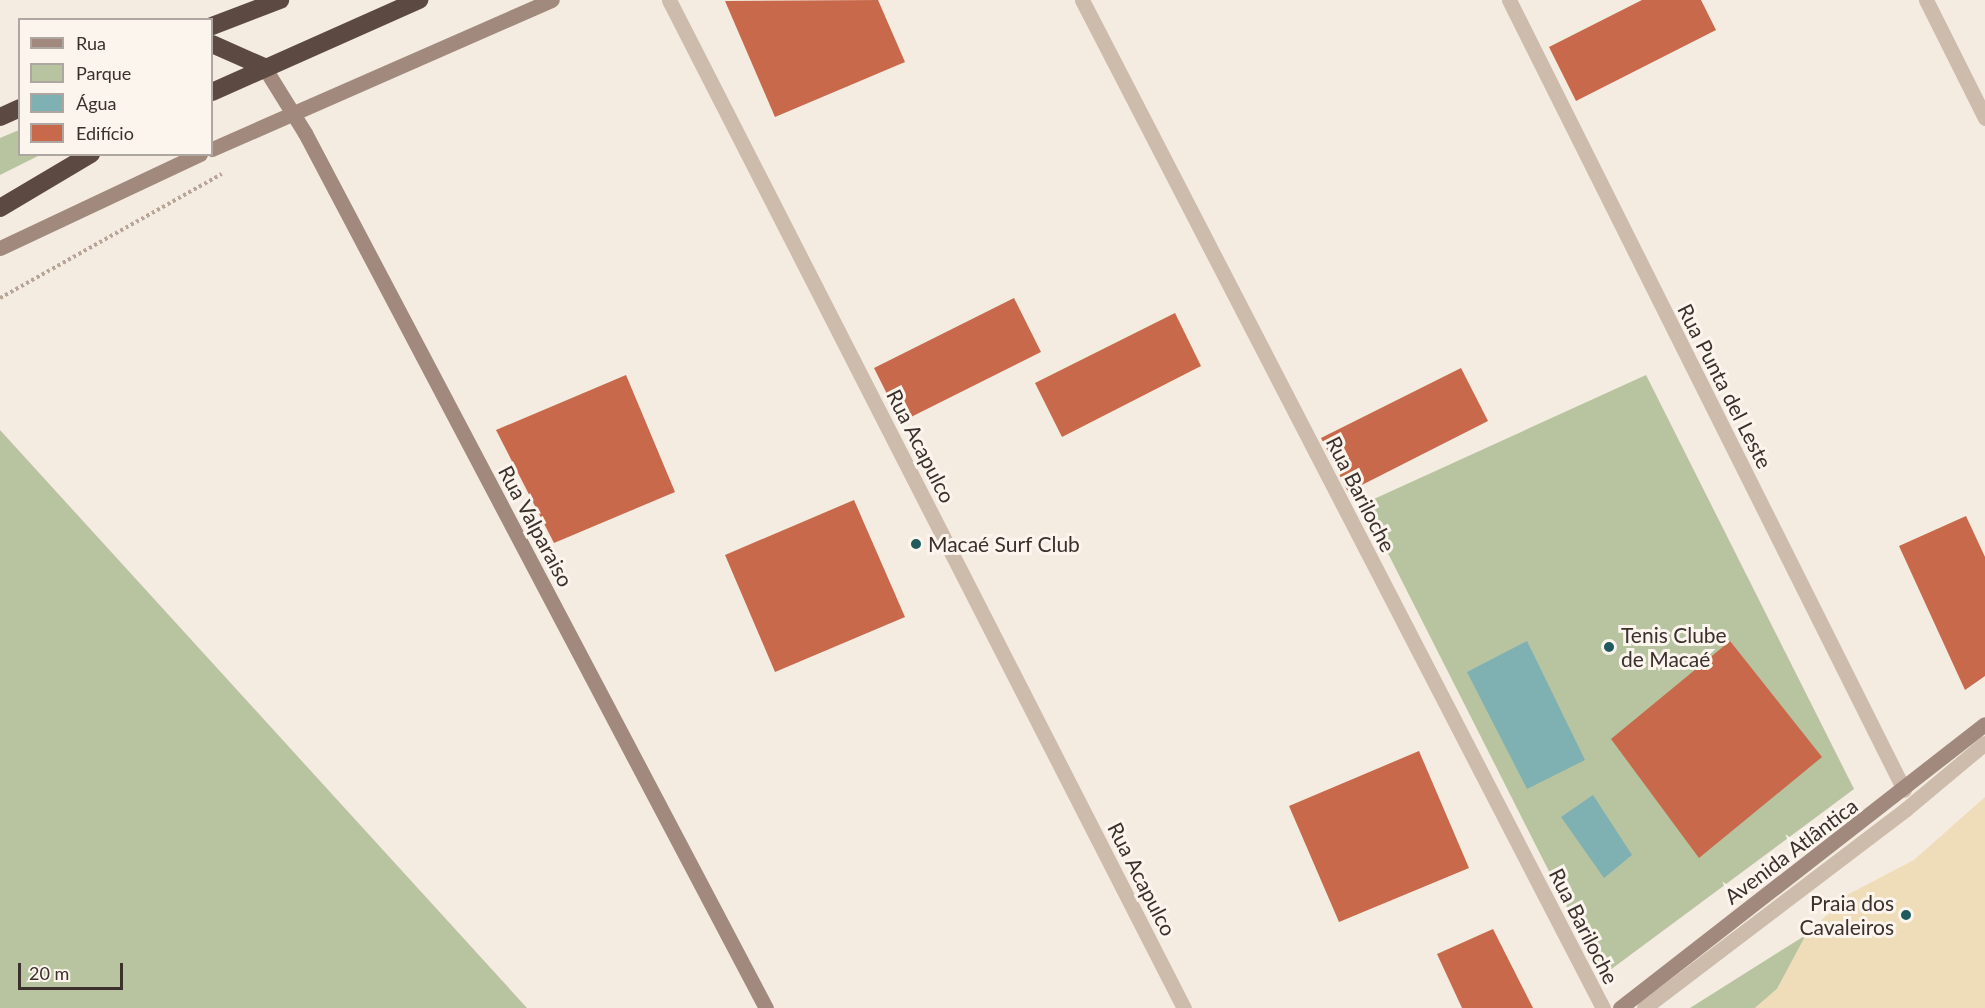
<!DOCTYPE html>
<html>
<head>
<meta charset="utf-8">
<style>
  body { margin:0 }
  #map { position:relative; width:1985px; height:1008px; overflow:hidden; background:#f4ebe1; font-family:Lato,sans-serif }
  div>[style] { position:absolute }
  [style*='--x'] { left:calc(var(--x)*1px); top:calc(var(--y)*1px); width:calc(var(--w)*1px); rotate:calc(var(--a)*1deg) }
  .green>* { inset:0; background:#b8c4a0 }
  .sand>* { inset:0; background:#efdcb8 }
  .water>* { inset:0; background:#7fb0b2 }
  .building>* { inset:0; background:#c8694b }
  .path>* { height:4px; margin-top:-2px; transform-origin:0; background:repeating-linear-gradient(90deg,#b9a596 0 3px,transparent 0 6px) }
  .street>* { height:15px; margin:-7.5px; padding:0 7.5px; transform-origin:7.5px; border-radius:7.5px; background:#cdbbac }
  .secondary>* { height:15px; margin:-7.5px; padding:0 7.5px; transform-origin:7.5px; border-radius:7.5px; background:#a18a7d }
  .highway>* { height:18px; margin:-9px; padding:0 9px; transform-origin:9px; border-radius:9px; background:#5c4a42 }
  .dots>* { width:16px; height:16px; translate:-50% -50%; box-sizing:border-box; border:3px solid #fbf5ee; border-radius:50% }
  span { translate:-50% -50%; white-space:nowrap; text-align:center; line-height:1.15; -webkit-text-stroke:6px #fbf5ee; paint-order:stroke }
  .street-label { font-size:21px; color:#3b302b }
  .poi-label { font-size:21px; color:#3b302b }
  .left { translate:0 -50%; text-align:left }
  .right { translate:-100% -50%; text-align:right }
  .legend { position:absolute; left:18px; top:18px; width:195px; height:138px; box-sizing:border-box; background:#fbf5ee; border:2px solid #aea6a0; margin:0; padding:8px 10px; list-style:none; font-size:18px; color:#3b302b }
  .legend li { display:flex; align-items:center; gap:12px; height:30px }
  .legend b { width:30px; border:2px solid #aea6a0 }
  .scale { position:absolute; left:18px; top:963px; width:105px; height:27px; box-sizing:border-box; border:3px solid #3b302b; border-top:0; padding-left:8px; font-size:18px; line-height:21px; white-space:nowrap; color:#3b302b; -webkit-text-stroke:4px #fbf5ee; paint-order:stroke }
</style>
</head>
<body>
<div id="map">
  <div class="green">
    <i style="clip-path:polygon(19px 130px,20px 154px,40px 155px,0 175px,0 138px)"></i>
    <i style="clip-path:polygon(1646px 375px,1854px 789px,1602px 976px,1363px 504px)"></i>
    <i style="clip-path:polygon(0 430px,527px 1008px,0 1008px)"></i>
    <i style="clip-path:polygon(1806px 935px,1777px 989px,1755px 1008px,1690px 1008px)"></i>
  </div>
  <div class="sand">
    <i style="clip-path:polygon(1985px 797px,1985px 1008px,1755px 1008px,1777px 989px,1806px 935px,1849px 894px,1914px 860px)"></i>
  </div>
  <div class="water">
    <i style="clip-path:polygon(1527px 641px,1585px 760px,1527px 789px,1467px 672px)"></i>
    <i style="clip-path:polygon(1593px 795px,1632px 855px,1604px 878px,1561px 817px)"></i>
  </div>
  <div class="building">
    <i style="clip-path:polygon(878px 0,905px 62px,775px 117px,725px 1px)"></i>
    <i style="clip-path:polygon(1642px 0,1701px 0,1716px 30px,1576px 101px,1549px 47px)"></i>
    <i style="clip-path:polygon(1014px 298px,1041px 352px,901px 422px,874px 368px)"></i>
    <i style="clip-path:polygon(1175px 313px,1201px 366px,1062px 437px,1035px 383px)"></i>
    <i style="clip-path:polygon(1461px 368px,1488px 421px,1348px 492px,1321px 438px)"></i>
    <i style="clip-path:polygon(626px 375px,675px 492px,554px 543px,496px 430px)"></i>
    <i style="clip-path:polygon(854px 500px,905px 617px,775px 672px,725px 555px)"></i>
    <i style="clip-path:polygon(1966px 516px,1985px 557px,1985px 676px,1965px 690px,1899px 546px)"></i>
    <i style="clip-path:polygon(1730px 641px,1822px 757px,1699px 858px,1611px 739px)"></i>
    <i style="clip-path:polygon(1419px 751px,1469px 868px,1339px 922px,1289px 806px)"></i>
    <i style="clip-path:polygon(1493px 929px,1533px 1008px,1462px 1008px,1437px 954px)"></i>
  </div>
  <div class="path">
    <i style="--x:0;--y:298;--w:254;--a:-29.2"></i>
  </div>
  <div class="street">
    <i style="--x:669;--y:0;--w:1132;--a:62.94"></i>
    <i style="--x:1082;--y:0;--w:1135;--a:62.67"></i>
    <i style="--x:1509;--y:0;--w:883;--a:63.43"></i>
    <i style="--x:1926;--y:0;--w:132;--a:63.4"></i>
    <i style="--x:1644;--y:1008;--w:329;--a:-37.2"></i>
    <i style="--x:1906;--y:809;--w:103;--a:-39.9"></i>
  </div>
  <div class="secondary">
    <i style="--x:264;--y:67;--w:78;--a:58.2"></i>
    <i style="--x:305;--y:133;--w:989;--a:62.22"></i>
    <i style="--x:212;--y:149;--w:371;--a:-23.7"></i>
    <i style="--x:0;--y:248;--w:221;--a:-25.2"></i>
    <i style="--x:1620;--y:1008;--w:462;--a:-37.9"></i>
  </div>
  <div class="highway">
    <i style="--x:212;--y:26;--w:73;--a:-20.9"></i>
    <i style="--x:212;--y:44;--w:57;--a:23.9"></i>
    <i style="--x:212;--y:92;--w:227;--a:-24"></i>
    <i style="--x:0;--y:117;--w:22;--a:-24"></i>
    <i style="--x:0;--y:208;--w:106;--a:-30.7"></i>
  </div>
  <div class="dots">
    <i style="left:916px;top:544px;background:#1f5a5e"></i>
    <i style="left:1609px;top:647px;background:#1f5a5e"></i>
    <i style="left:1906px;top:915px;background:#1f5a5e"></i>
  </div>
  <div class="street-label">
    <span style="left:1725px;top:386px;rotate:63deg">Rua Punta del Leste</span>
    <span style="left:921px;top:446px;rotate:63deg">Rua Acapulco</span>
    <span style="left:1361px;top:494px;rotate:63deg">Rua Bariloche</span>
    <span style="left:536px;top:526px;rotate:62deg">Rua Valparaiso</span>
    <span style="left:1791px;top:851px;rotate:-37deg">Avenida Atlântica</span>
    <span style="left:1142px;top:879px;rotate:63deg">Rua Acapulco</span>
    <span style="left:1584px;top:926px;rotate:63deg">Rua Bariloche</span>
  </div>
  <div class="poi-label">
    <span class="left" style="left:928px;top:544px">Macaé Surf Club</span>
    <span class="left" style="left:1621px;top:647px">Tenis Clube<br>de Macaé</span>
    <span class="right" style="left:1894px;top:915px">Praia dos<br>Cavaleiros</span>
  </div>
  <ul class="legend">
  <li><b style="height:8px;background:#a18a7d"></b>Rua</li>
  <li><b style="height:16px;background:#b8c4a0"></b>Parque</li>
  <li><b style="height:16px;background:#7fb0b2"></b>Água</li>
  <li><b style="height:16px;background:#c8694b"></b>Edifício</li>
  </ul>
  <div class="scale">20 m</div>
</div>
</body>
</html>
